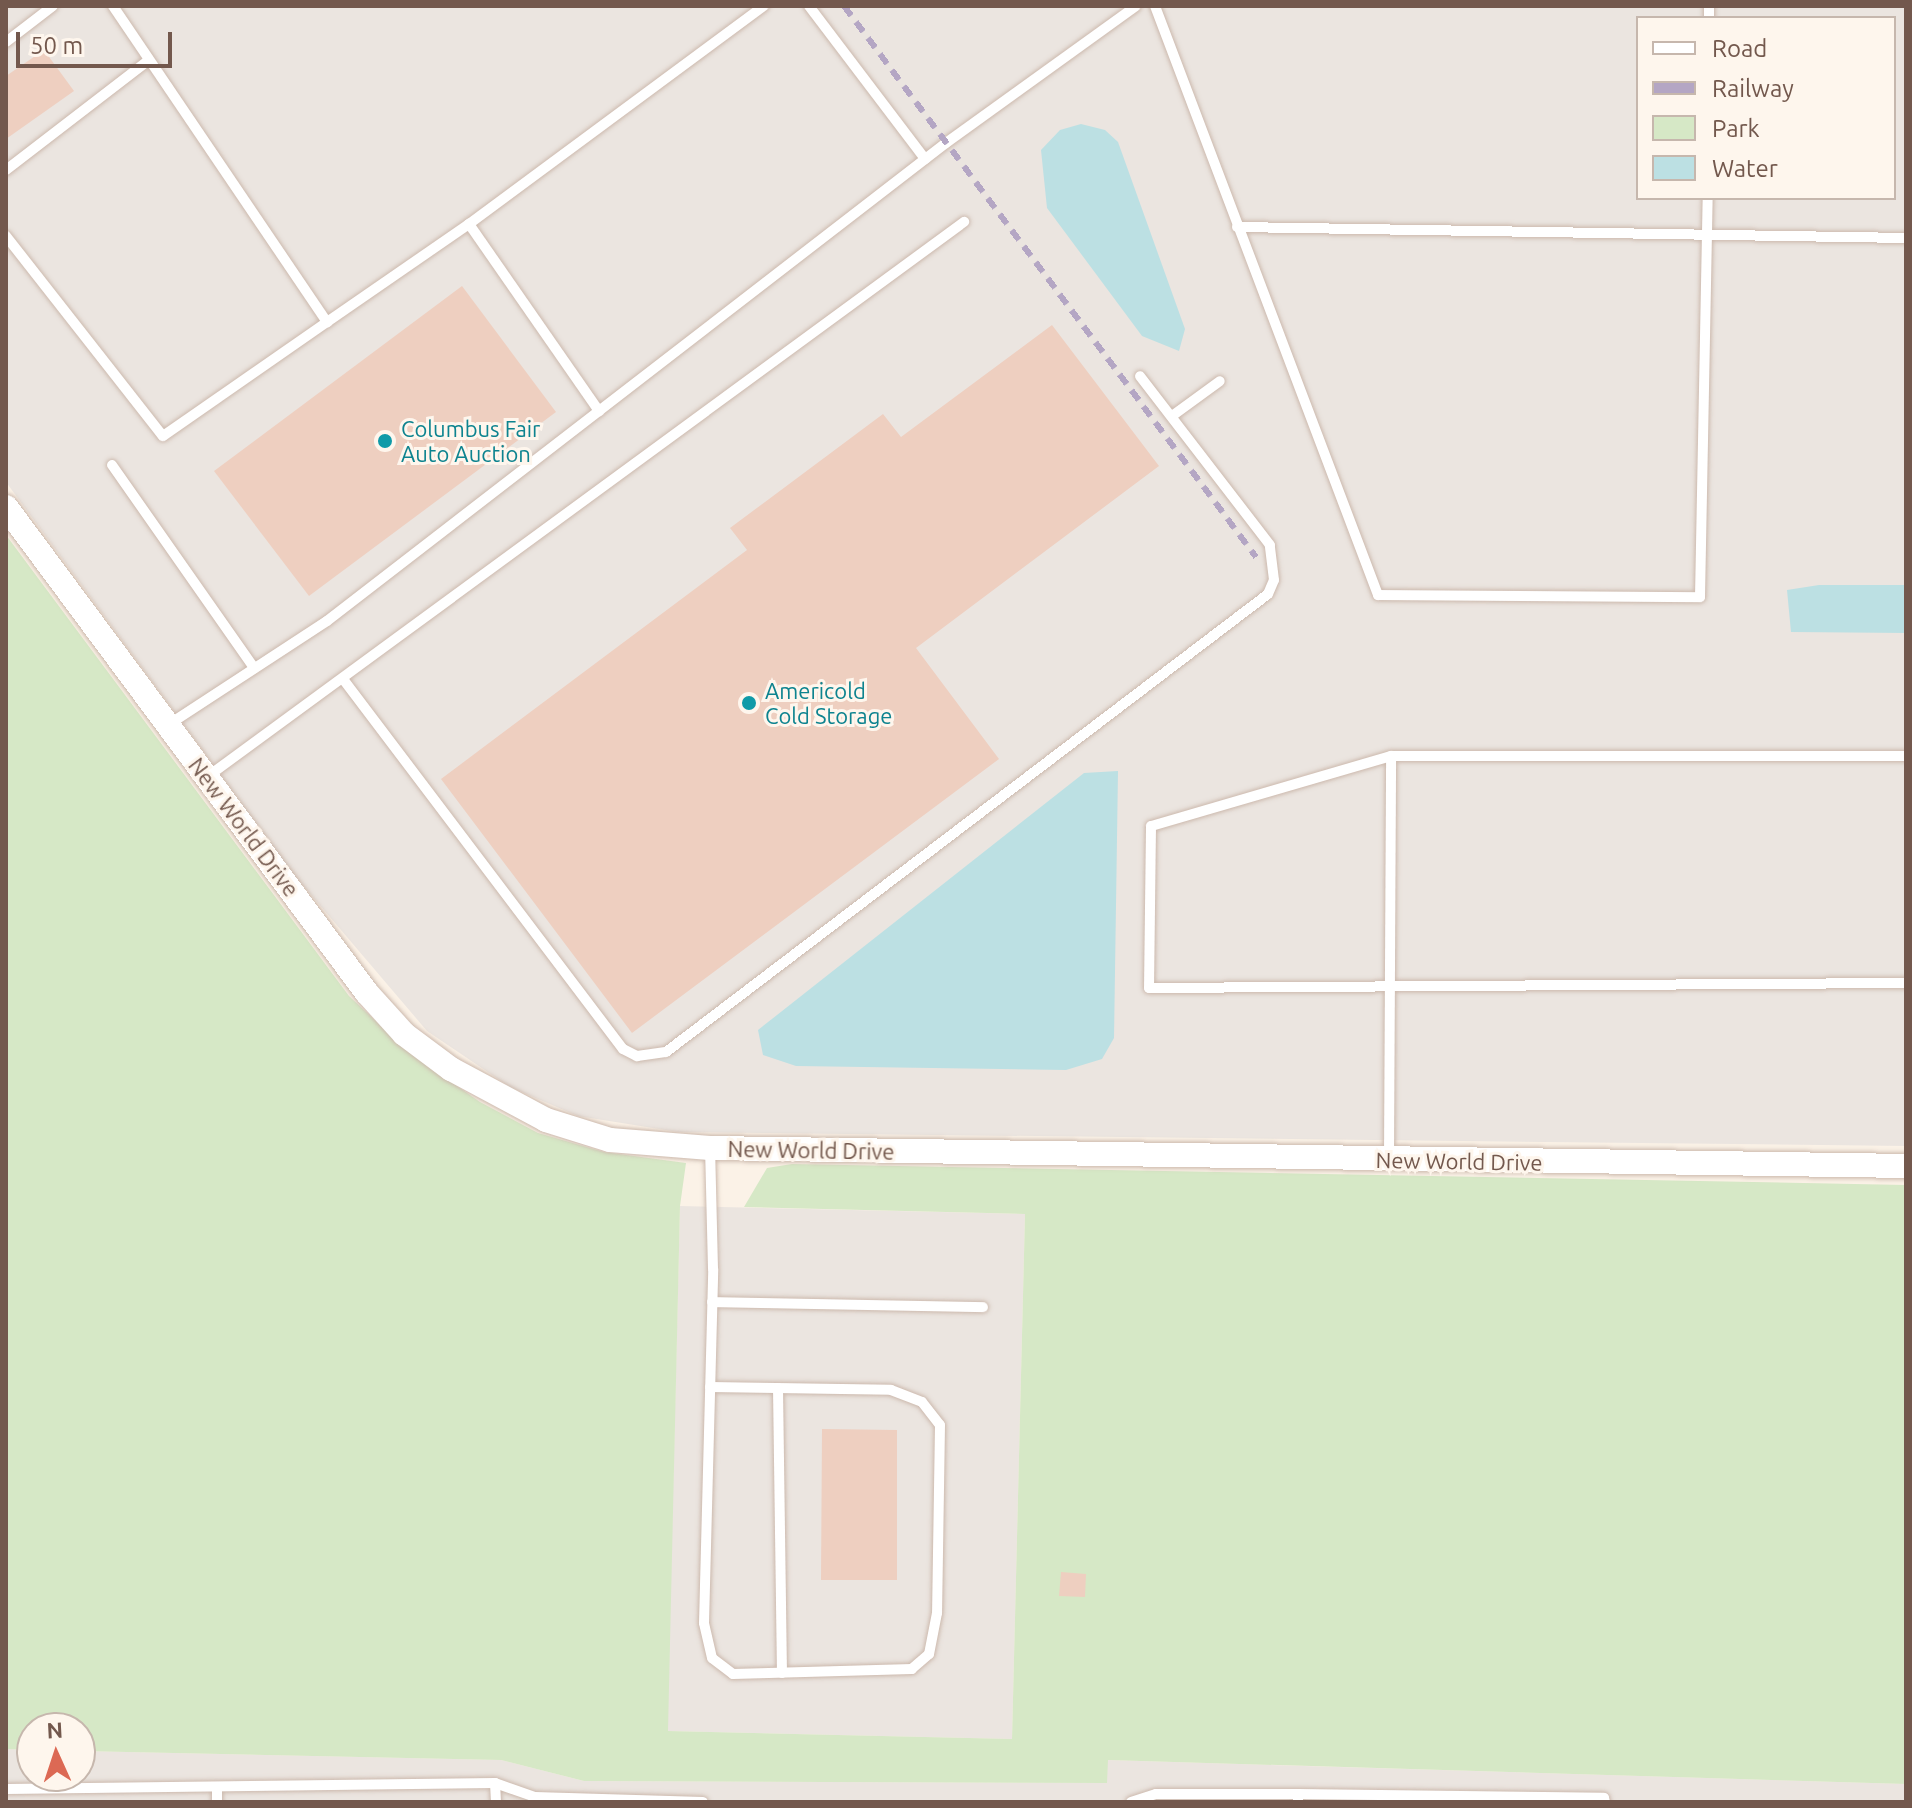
<!DOCTYPE html>
<html>
<head>
<meta charset="utf-8">
<style>
  body { margin:0 }
  #map { position:relative; width:1912px; height:1808px; overflow:hidden; background:#fbf2e7; font-family:Ubuntu,sans-serif }
  div>[style] { position:absolute }
  [style*='--x'] { left:calc(var(--x)*1px); top:calc(var(--y)*1px); width:calc(var(--w)*1px); rotate:calc(var(--a)*1deg) }
  .industrial>* { inset:0; background:#ebe5e0 }
  .green>* { inset:0; background:#d6e8c6 }
  .water>* { inset:0; background:#bce0e3 }
  .building>* { inset:0; background:#eecfc0 }
  .roads { filter:drop-shadow(0 0 2px #ccb9ad) drop-shadow(0 0 2px #ccb9ad) }
  .service>* { height:10px; margin:-5px; padding:0 5px; transform-origin:5px; border-radius:5px; background:#fff }
  .tertiary>* { height:24px; margin:-12px; padding:0 12px; transform-origin:12px; border-radius:12px; background:#fff }
  .rail>* { height:6px; margin-top:-3px; transform-origin:0; background:repeating-linear-gradient(90deg,#b4a6c4 0 12px,transparent 0 20px) }
  .dots>* { width:22px; height:22px; translate:-50% -50%; box-sizing:border-box; border:4px solid #fef6ed; border-radius:50% }
  span { translate:-50% -50%; white-space:nowrap; text-align:center; line-height:1.15; -webkit-text-stroke:6px #fef6ed; paint-order:stroke }
  .culture-label { font-size:22px; color:#0d838f }
  .left { translate:0 -50%; text-align:left }
  .street-label { font-size:22px; color:#73584d }
  .frame { position:absolute; inset:0; border:8px solid #73584d; pointer-events:none }
  .legend { position:absolute; left:1636px; top:16px; width:260px; height:184px; box-sizing:border-box; background:#fef6ed; border:2px solid #c6b7ad; margin:0; padding:10px 14px; list-style:none; font-size:24px; color:#73584d }
  .legend li { display:flex; align-items:center; gap:16px; height:40px }
  .legend b { width:40px; border:2px solid #c6b7ad }
  .north { position:absolute; left:16px; top:1712px; width:80px; height:80px; box-sizing:border-box; background:#fef6ed; border:2px solid #c6b7ad; border-radius:50%; rotate:357deg; font-size:22px; font-weight:700; line-height:32px; text-align:center; color:#73584d }
  .north::after { content:''; display:block; margin:auto; width:28px; height:36px; background:#dc6954; clip-path:polygon(50% 0,100% 100%,50% 72%,0 100%) }
  .scale { position:absolute; left:16px; top:32px; width:156px; height:36px; box-sizing:border-box; border:4px solid #73584d; border-top:0; padding-left:10px; font-size:24px; line-height:28px; white-space:nowrap; color:#73584d; -webkit-text-stroke:6px #fef6ed; paint-order:stroke }
</style>
</head>
<body>
<div id="map">
  <div class="industrial">
    <i style="clip-path:polygon(evenodd,6px 6px,1906px 6px,1906px 1146px,678px 1132px,578px 1116px,510px 1087px,427px 1031px,295px 876px,6px 482px,6px 6px,1638px 18px,1894px 18px,1894px 198px,1638px 198px,1638px 18px)"></i>
    <i style="clip-path:polygon(680px 1206px,1025px 1214px,1012px 1739px,667px 1731px)"></i>
    <i style="clip-path:polygon(6px 1749px,32px 1750px,32px 1776px,80px 1776px,80px 1751px,501px 1760px,584px 1781px,1106px 1783px,1107px 1760px,1906px 1784px,1906px 1802px,6px 1802px)"></i>
  </div>
  <div class="green">
    <i style="clip-path:polygon(6px 535px,349px 996px,411px 1054px,480px 1102px,538px 1133px,604px 1152px,686px 1163px,680px 1206px,668px 1731px,1012px 1739px,1025px 1214px,744px 1207px,767px 1168px,792px 1164px,1906px 1185px,1906px 1784px,1108px 1760px,1107px 1783px,584px 1781px,501px 1760px,80px 1751px,80px 1728px,32px 1728px,32px 1750px,6px 1749px)"></i>
  </div>
  <div class="water">
    <i style="clip-path:polygon(1081px 124px,1105px 130px,1118px 142px,1185px 329px,1179px 351px,1142px 336px,1047px 208px,1041px 150px,1060px 130px)"></i>
    <i style="clip-path:polygon(1819px 585px,1906px 585px,1906px 633px,1791px 632px,1787px 590px)"></i>
    <i style="clip-path:polygon(1118px 771px,1114px 1038px,1102px 1059px,1066px 1070px,796px 1066px,763px 1055px,758px 1030px,1084px 773px)"></i>
  </div>
  <div class="building">
    <i style="clip-path:polygon(44px 50px,74px 91px,6px 139px,6px 76px)"></i>
    <i style="clip-path:polygon(462px 286px,556px 412px,309px 596px,214px 471px)"></i>
    <i style="clip-path:polygon(1052px 325px,1159px 466px,916px 648px,999px 759px,632px 1033px,441px 779px,747px 550px,730px 528px,883px 414px,901px 437px)"></i>
    <i style="clip-path:polygon(822px 1429px,897px 1430px,897px 1580px,821px 1580px)"></i>
    <i style="clip-path:polygon(1061px 1572px,1086px 1574px,1085px 1597px,1059px 1596px)"></i>
  </div>
  <div class="roads">
    <div class="service">
      <i style="--x:113;--y:6;--w:382;--a:55.9"></i>
      <i style="--x:327;--y:322;--w:173;--a:-34.6"></i>
      <i style="--x:469;--y:224;--w:228;--a:55.2"></i>
      <i style="--x:809;--y:6;--w:192;--a:52.8"></i>
      <i style="--x:1155;--y:6;--w:630;--a:69.26"></i>
      <i style="--x:1378;--y:595;--w:322;--a:0.4"></i>
      <i style="--x:1700;--y:597;--w:399;--a:-88.9"></i>
      <i style="--x:1709;--y:6;--w:12;--a:90"></i>
      <i style="--x:6;--y:42;--w:59;--a:-37.5"></i>
      <i style="--x:6;--y:170;--w:180;--a:-37.6"></i>
      <i style="--x:469;--y:224;--w:367;--a:-36.5"></i>
      <i style="--x:1237;--y:227;--w:669;--a:0.94"></i>
      <i style="--x:6;--y:236;--w:254;--a:51.9"></i>
      <i style="--x:163;--y:436;--w:200;--a:-34.8"></i>
      <i style="--x:1172;--y:416;--w:59;--a:-36.1"></i>
      <i style="--x:112;--y:465;--w:248;--a:55"></i>
      <i style="--x:343;--y:679;--w:464;--a:52.9"></i>
      <i style="--x:623;--y:1049;--w:16;--a:27"></i>
      <i style="--x:637;--y:1056;--w:29;--a:-8"></i>
      <i style="--x:666;--y:1052;--w:756;--a:-37.26"></i>
      <i style="--x:1268;--y:594;--w:15;--a:-67"></i>
      <i style="--x:1274;--y:580;--w:35;--a:-97"></i>
      <i style="--x:1270;--y:545;--w:213;--a:-127.6"></i>
      <i style="--x:168;--y:725;--w:190;--a:-33.2"></i>
      <i style="--x:327;--y:621;--w:782;--a:-37.68"></i>
      <i style="--x:946;--y:143;--w:234;--a:-35.8"></i>
      <i style="--x:1906;--y:756;--w:515;--a:180"></i>
      <i style="--x:1391;--y:756;--w:250;--a:163.7"></i>
      <i style="--x:1151;--y:826;--w:162;--a:90.7"></i>
      <i style="--x:1149;--y:988;--w:757;--a:-0.38"></i>
      <i style="--x:207;--y:777;--w:939;--a:-36.25"></i>
      <i style="--x:1389;--y:1157;--w:401;--a:-89.7"></i>
      <i style="--x:712;--y:1302;--w:271;--a:1.1"></i>
      <i style="--x:710;--y:1387;--w:181;--a:0.9"></i>
      <i style="--x:891;--y:1390;--w:33;--a:21"></i>
      <i style="--x:922;--y:1402;--w:29;--a:52"></i>
      <i style="--x:940;--y:1425;--w:188;--a:90.9"></i>
      <i style="--x:937;--y:1613;--w:42;--a:101"></i>
      <i style="--x:929;--y:1654;--w:23;--a:139"></i>
      <i style="--x:912;--y:1669;--w:179;--a:178.4"></i>
      <i style="--x:733;--y:1674;--w:26;--a:-143"></i>
      <i style="--x:712;--y:1658;--w:36;--a:-103"></i>
      <i style="--x:704;--y:1623;--w:354;--a:-88.5"></i>
      <i style="--x:713;--y:1269;--w:121;--a:-91.4"></i>
      <i style="--x:778;--y:1388;--w:285;--a:89.2"></i>
      <i style="--x:495;--y:1783;--w:42;--a:19.3"></i>
      <i style="--x:535;--y:1797;--w:168;--a:1.7"></i>
      <i style="--x:217;--y:1787;--w:15;--a:90"></i>
      <i style="--x:6;--y:1789;--w:489;--a:-0.7"></i>
      <i style="--x:495;--y:1783;--w:19;--a:87"></i>
      <i style="--x:1131;--y:1802;--w:26;--a:-18"></i>
      <i style="--x:1156;--y:1794;--w:142;--a:0"></i>
      <i style="--x:1298;--y:1802;--w:8;--a:-90"></i>
      <i style="--x:1298;--y:1794;--w:306;--a:0.7"></i>
      <i style="--x:1604;--y:1798;--w:4;--a:76"></i>
    </div>
    <div class="tertiary">
      <i style="--x:6;--y:507;--w:605;--a:53.4"></i>
      <i style="--x:367;--y:993;--w:55;--a:47.9"></i>
      <i style="--x:404;--y:1034;--w:59;--a:36.7"></i>
      <i style="--x:451;--y:1069;--w:108;--a:28.2"></i>
      <i style="--x:546;--y:1120;--w:67;--a:17.4"></i>
      <i style="--x:610;--y:1140;--w:100;--a:4.6"></i>
      <i style="--x:710;--y:1148;--w:1196;--a:0.86"></i>
    </div>
  </div>
  <div class="rail">
    <i style="--x:844;--y:6;--w:688;--a:53.21"></i>
  </div>
  <div class="dots">
    <i style="left:385px;top:441px;background:#0f9aa8"></i>
    <i style="left:749px;top:703px;background:#0f9aa8"></i>
  </div>
  <div class="culture-label">
    <span class="left" style="left:401px;top:441px">Columbus Fair<br>Auto Auction</span>
    <span class="left" style="left:765px;top:703px">Americold<br>Cold Storage</span>
  </div>
  <div class="street-label">
    <span style="left:244px;top:827px;rotate:53deg">New World Drive</span>
    <span style="left:811px;top:1150px;rotate:1deg">New World Drive</span>
    <span style="left:1459px;top:1161px;rotate:1deg">New World Drive</span>
  </div>
  <div class="frame"></div>
  <ul class="legend">
  <li><b style="height:10px;background:#fff"></b>Road</li>
  <li><b style="height:10px;background:#b4a6c4"></b>Railway</li>
  <li><b style="height:22px;background:#d6e8c6"></b>Park</li>
  <li><b style="height:22px;background:#bce0e3"></b>Water</li>
  </ul>
  <div class="north">N</div>
  <div class="scale">50 m</div>
</div>
</body>
</html>
